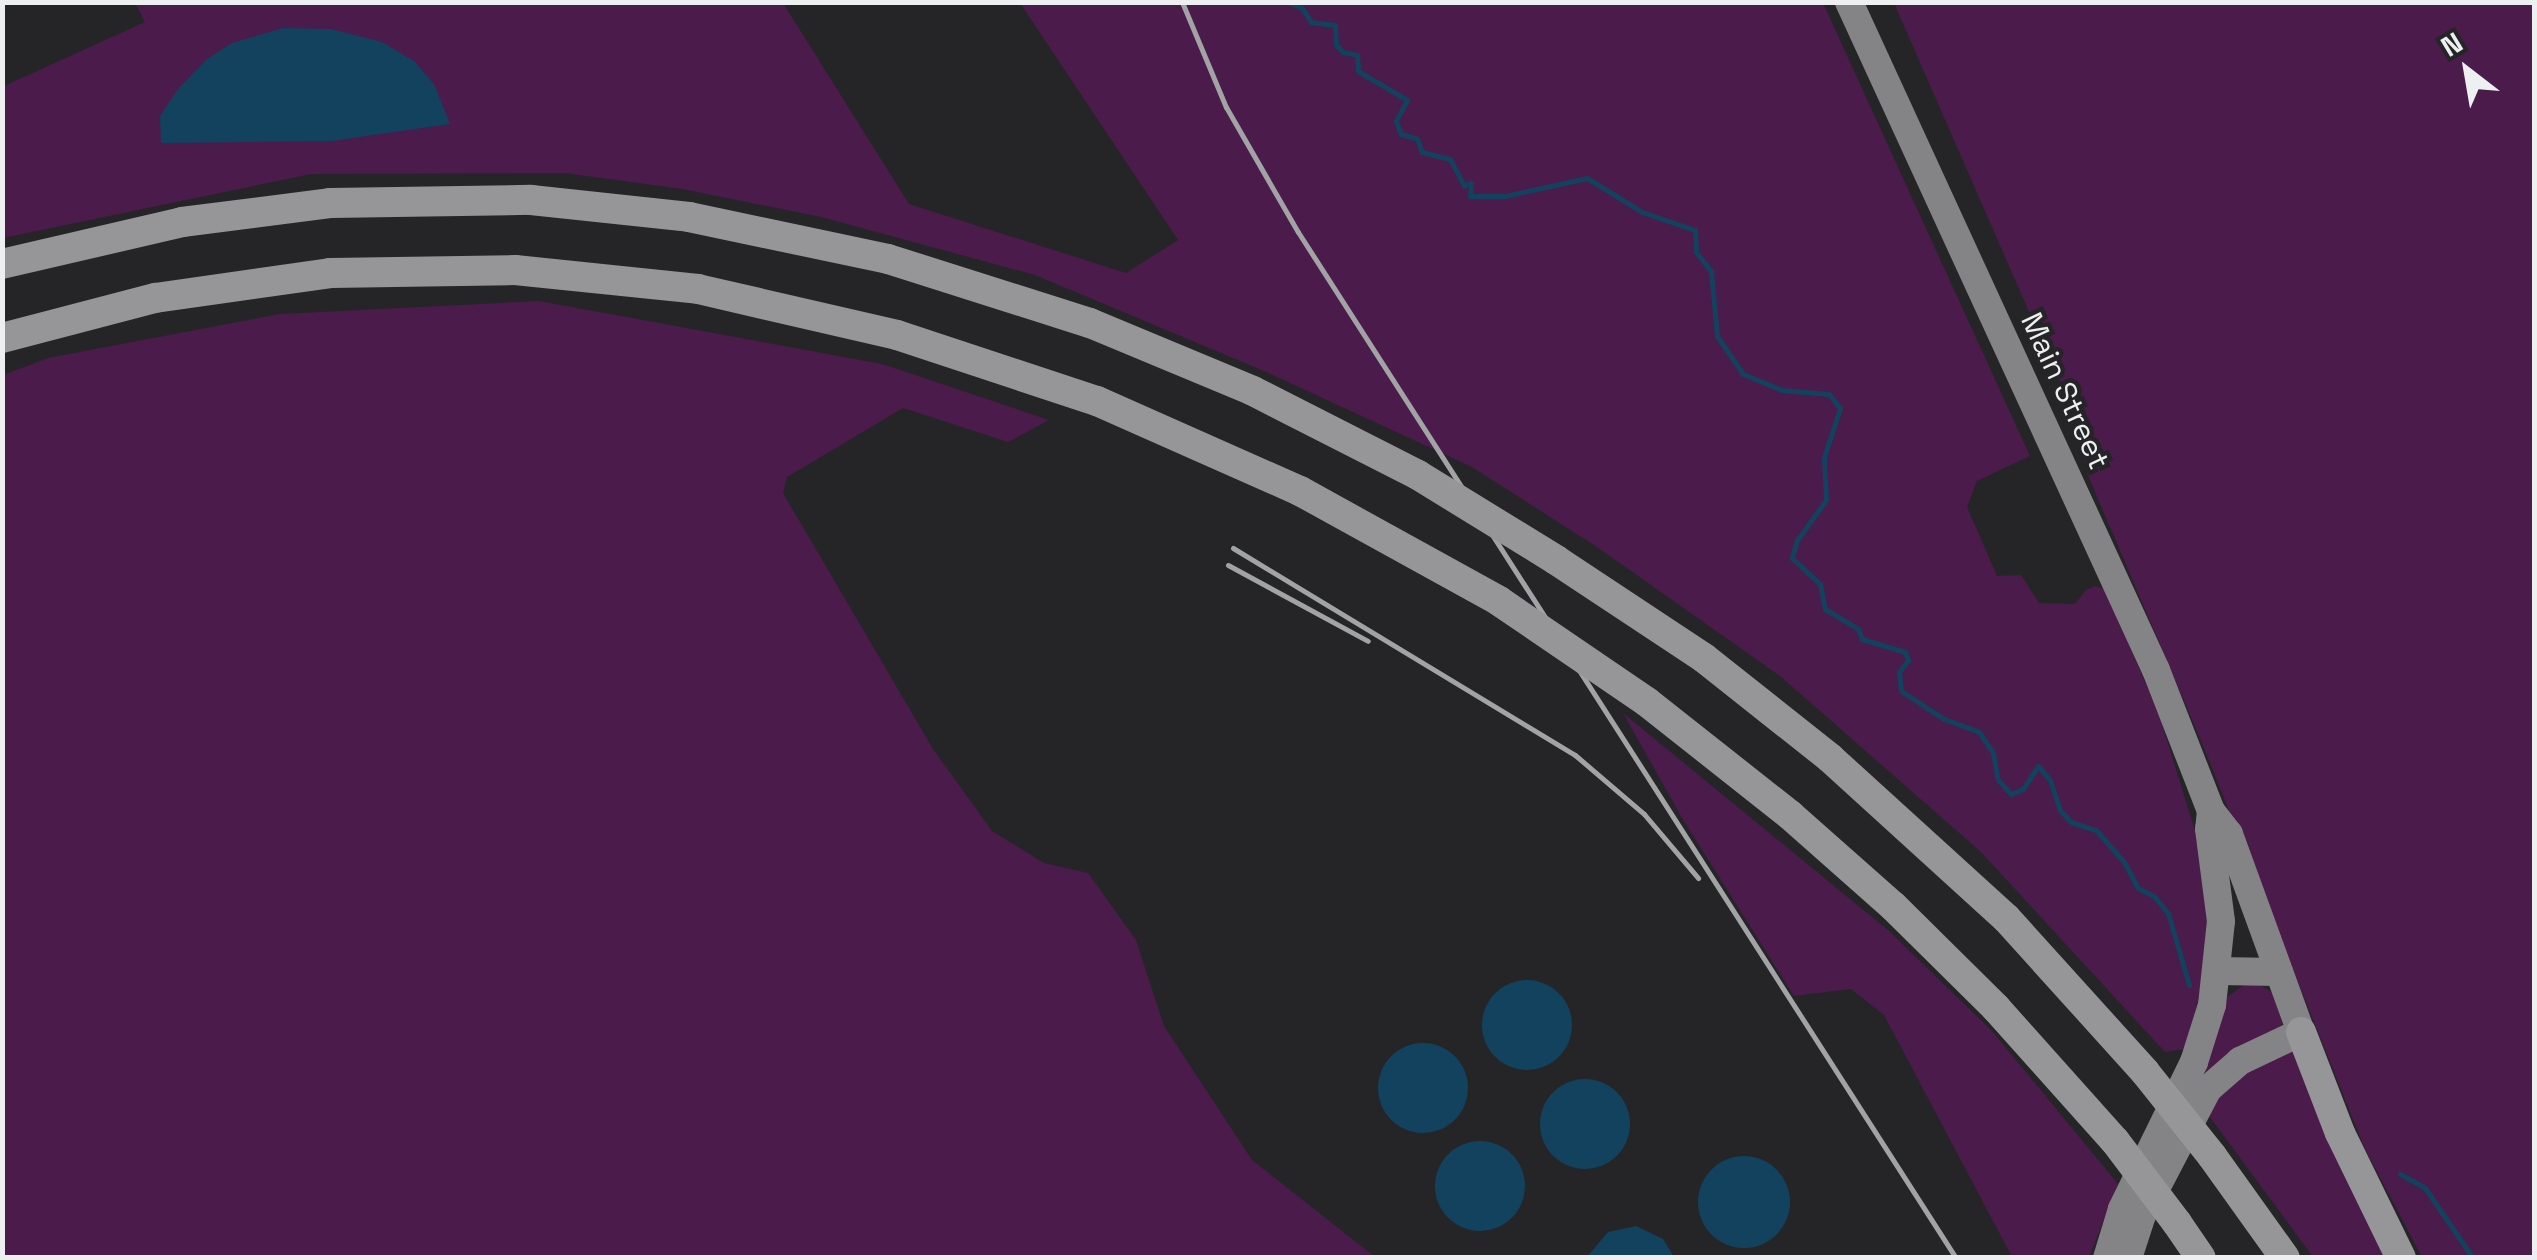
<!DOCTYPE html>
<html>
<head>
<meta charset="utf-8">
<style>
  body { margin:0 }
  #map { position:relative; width:2537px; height:1260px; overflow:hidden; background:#252528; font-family:"Space Grotesk",sans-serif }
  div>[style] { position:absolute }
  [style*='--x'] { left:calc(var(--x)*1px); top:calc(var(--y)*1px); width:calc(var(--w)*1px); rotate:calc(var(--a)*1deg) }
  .green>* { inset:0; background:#4a1b4b }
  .water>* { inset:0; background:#12425e }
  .round { border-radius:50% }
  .stream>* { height:5px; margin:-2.5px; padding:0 2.5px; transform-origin:2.5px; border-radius:2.5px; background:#12425e }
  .primary>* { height:28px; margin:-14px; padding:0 14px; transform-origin:14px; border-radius:14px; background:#848385 }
  .highway>* { height:30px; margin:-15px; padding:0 15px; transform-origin:15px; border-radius:15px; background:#969598 }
  .rail>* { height:5px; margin:-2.5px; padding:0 2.5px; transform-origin:2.5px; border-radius:2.5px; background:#a2a3a4 }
  .highway-bridge>* { height:30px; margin:-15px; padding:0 15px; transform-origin:15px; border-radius:15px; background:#969598 }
  span { translate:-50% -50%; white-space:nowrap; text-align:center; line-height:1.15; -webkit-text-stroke:9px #252528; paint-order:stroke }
  .street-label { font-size:30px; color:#eeeff0 }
  .frame { position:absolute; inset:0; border:5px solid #eeeff0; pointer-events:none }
  .north { position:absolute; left:2417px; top:20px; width:100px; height:100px; -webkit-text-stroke:8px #252528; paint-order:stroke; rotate:329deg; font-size:28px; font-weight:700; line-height:40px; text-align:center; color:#eeeff0 }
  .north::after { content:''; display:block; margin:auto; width:35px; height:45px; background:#eeeff0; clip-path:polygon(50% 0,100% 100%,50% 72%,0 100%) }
</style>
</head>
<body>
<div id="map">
  <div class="green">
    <i style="clip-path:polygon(135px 3px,783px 3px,909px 204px,1126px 273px,1178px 240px,1020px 3px,1823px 3px,2030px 456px,1977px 481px,1967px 507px,1997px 576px,2021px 575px,2039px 603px,2075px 604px,2086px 590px,2095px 586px,2105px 589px,2159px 714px,2195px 831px,2208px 902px,2206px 970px,2185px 1049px,2165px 1052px,1981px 852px,1780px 676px,1597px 547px,1472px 467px,1264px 371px,1035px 275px,821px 217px,682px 189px,565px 173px,311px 174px,3px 238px,2px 87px,145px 22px)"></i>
    <i style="clip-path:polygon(1894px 3px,2534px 3px,2534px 1257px,2422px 1257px,2365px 1149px,2202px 743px,2087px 473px,2076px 419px)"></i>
    <i style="clip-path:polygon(539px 301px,882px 364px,1049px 420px,1008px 442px,903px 408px,787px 477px,783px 493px,933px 749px,992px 831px,1044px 863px,1088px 873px,1136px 940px,1164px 1026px,1252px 1160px,1375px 1257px,3px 1257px,3px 375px,48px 358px,280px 314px)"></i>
    <i style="clip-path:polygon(1623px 713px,1889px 931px,1992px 1031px,2118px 1184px,2089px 1257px,2012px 1257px,1884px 1015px,1851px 989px,1794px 996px,1682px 818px)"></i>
    <i style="clip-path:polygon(2244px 985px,2260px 985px,2273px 993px,2285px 1015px,2282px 1025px,2192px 1095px,2227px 997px)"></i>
    <i style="clip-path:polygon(2295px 1044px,2394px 1257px,2313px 1257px,2204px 1109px,2225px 1085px)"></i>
  </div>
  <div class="water">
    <i style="clip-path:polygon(283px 28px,331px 29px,382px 42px,414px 61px,434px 84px,450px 124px,332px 141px,161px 143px,160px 116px,178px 89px,207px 59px,232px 43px)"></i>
    <i class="round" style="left:1482px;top:980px;width:90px;height:90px"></i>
    <i class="round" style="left:1378px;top:1043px;width:90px;height:90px"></i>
    <i class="round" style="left:1540px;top:1079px;width:90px;height:90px"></i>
    <i class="round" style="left:1435px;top:1141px;width:90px;height:90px"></i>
    <i class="round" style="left:1698px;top:1156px;width:92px;height:92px"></i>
    <i style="clip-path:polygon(1636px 1226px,1663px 1239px,1674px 1257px,1587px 1257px,1608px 1232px)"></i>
  </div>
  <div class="stream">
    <i style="--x:1288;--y:2;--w:15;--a:23"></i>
    <i style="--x:1302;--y:8;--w:17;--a:57"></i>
    <i style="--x:1311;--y:22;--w:24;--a:7"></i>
    <i style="--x:1335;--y:25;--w:20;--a:87"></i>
    <i style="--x:1336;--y:45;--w:10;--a:45"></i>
    <i style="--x:1343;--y:52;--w:14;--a:12"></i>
    <i style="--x:1357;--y:55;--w:16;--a:86"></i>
    <i style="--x:1358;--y:71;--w:57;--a:30.6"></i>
    <i style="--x:1407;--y:100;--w:24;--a:118"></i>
    <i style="--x:1396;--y:121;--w:14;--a:69"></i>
    <i style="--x:1401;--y:134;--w:17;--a:17"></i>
    <i style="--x:1417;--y:139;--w:14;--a:69"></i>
    <i style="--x:1422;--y:152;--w:29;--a:14"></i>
    <i style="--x:1450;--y:159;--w:30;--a:62"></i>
    <i style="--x:1464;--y:185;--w:7;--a:-16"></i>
    <i style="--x:1471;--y:183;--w:13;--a:94"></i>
    <i style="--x:1470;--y:196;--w:35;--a:0"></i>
    <i style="--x:1505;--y:196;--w:84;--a:-12.4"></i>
    <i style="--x:1587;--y:178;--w:65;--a:31.7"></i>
    <i style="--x:1642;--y:212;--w:56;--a:18.8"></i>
    <i style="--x:1695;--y:230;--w:22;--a:87"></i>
    <i style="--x:1696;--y:252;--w:24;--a:52"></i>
    <i style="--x:1711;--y:271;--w:65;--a:84.7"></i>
    <i style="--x:1717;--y:336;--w:46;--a:55.6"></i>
    <i style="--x:1743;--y:374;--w:42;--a:22.3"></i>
    <i style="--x:1782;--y:390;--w:47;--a:4.9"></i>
    <i style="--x:1829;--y:394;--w:18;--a:52"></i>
    <i style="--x:1840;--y:408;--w:52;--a:108.1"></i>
    <i style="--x:1824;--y:457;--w:43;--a:87.3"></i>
    <i style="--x:1826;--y:500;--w:49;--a:125.9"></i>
    <i style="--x:1797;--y:540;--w:19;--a:106"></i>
    <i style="--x:1792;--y:558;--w:38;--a:43"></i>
    <i style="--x:1820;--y:584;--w:25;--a:79"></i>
    <i style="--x:1825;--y:609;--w:39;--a:31"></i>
    <i style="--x:1858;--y:629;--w:11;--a:68"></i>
    <i style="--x:1862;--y:639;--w:45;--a:16.8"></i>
    <i style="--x:1905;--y:652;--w:9;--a:69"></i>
    <i style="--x:1908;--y:660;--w:15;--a:127"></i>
    <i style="--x:1899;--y:672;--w:19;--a:84"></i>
    <i style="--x:1901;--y:691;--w:51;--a:33.1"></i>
    <i style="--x:1944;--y:719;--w:37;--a:20"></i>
    <i style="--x:1979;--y:732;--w:25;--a:56"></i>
    <i style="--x:1993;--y:753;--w:27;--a:80"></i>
    <i style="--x:1998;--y:780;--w:19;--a:47"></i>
    <i style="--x:2011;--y:794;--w:13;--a:-23"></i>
    <i style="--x:2023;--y:789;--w:27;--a:-57"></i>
    <i style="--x:2038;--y:766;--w:18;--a:49"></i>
    <i style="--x:2050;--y:780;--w:32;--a:72"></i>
    <i style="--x:2060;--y:810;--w:16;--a:47"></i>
    <i style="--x:2071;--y:822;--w:26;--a:18"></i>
    <i style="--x:2096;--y:830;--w:43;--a:48.8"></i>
    <i style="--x:2124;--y:862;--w:30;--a:62"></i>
    <i style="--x:2138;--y:888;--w:18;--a:27"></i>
    <i style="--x:2154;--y:896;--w:22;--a:51"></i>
    <i style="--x:2168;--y:913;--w:75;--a:73.7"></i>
    <i style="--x:2400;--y:1174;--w:29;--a:29"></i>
    <i style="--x:2425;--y:1188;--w:85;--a:55.6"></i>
  </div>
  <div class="primary">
    <i style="--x:1849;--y:2;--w:735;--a:65.32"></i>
    <i style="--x:2156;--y:670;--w:151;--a:68.7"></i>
    <i style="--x:2211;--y:811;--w:18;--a:96"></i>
    <i style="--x:2209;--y:829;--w:93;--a:82.6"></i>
    <i style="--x:2221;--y:921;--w:84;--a:96.1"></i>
    <i style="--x:2212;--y:1005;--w:60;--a:107.5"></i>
    <i style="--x:2194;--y:1062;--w:164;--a:116.1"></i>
    <i style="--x:2122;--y:1209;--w:51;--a:107"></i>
    <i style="--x:2218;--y:971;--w:61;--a:0.9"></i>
    <i style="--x:2128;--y:1258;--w:45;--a:-72"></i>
    <i style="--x:2142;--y:1215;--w:142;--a:-62.4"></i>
    <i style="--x:2208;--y:1089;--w:43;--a:-41.2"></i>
    <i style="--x:2240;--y:1061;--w:68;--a:-25.4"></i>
    <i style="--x:2301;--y:1032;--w:211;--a:-110"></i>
    <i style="--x:2229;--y:834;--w:29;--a:-128"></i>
  </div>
  <div class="highway">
    <i style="--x:2;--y:264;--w:185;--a:-13.1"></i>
    <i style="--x:182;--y:222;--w:149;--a:-7.3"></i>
    <i style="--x:330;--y:203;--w:201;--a:-0.9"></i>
    <i style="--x:531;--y:200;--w:159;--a:6.1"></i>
    <i style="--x:689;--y:217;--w:203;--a:11.9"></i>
    <i style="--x:888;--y:259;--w:212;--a:17.6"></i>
    <i style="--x:1090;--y:323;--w:177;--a:22.6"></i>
    <i style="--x:1253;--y:391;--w:185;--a:27"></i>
    <i style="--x:2;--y:338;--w:158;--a:-14.7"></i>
    <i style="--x:155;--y:298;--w:177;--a:-8.1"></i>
    <i style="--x:330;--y:273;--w:185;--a:-0.9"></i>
    <i style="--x:515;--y:270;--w:184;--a:5.9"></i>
    <i style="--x:698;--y:289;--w:204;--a:13"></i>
    <i style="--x:897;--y:335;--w:211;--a:18.3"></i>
    <i style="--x:1097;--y:401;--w:222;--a:23.9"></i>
    <i style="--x:1300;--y:491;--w:227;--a:28.9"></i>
    <i style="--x:1556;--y:560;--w:178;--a:33.5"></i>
    <i style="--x:1704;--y:658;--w:161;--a:38.4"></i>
    <i style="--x:1830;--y:758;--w:238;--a:42.3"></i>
    <i style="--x:2006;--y:918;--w:207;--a:47.9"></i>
    <i style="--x:1647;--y:702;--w:182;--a:38.3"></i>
    <i style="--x:1790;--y:815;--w:137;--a:41.5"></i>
    <i style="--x:1893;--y:906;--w:145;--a:44.7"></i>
    <i style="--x:1996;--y:1008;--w:178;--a:48.2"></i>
    <i style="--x:2301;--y:1032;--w:108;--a:68.9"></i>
    <i style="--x:2340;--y:1133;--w:139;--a:64"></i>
    <i style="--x:2212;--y:1156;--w:125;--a:54.4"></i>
    <i style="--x:2177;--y:1223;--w:42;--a:55.6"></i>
  </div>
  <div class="rail">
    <i style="--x:1182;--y:2;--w:114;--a:67.3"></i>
    <i style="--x:1226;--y:107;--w:144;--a:60.1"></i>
    <i style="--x:1298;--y:232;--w:1219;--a:57.33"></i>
    <i style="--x:1233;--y:548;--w:400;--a:31.2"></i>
    <i style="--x:1575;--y:755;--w:91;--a:40.5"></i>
    <i style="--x:1644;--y:814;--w:84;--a:49.8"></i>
    <i style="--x:1228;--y:565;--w:159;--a:28.5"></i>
  </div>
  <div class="highway-bridge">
    <i style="--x:1418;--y:475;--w:162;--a:31.6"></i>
    <i style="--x:1499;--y:601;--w:179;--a:34.3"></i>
    <i style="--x:2145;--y:1072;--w:107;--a:51.4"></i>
    <i style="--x:2115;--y:1141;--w:103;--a:52.9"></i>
  </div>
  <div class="street-label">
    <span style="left:2065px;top:391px;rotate:65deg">Main Street</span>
  </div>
  <div class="frame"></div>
  <div class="north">N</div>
</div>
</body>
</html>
